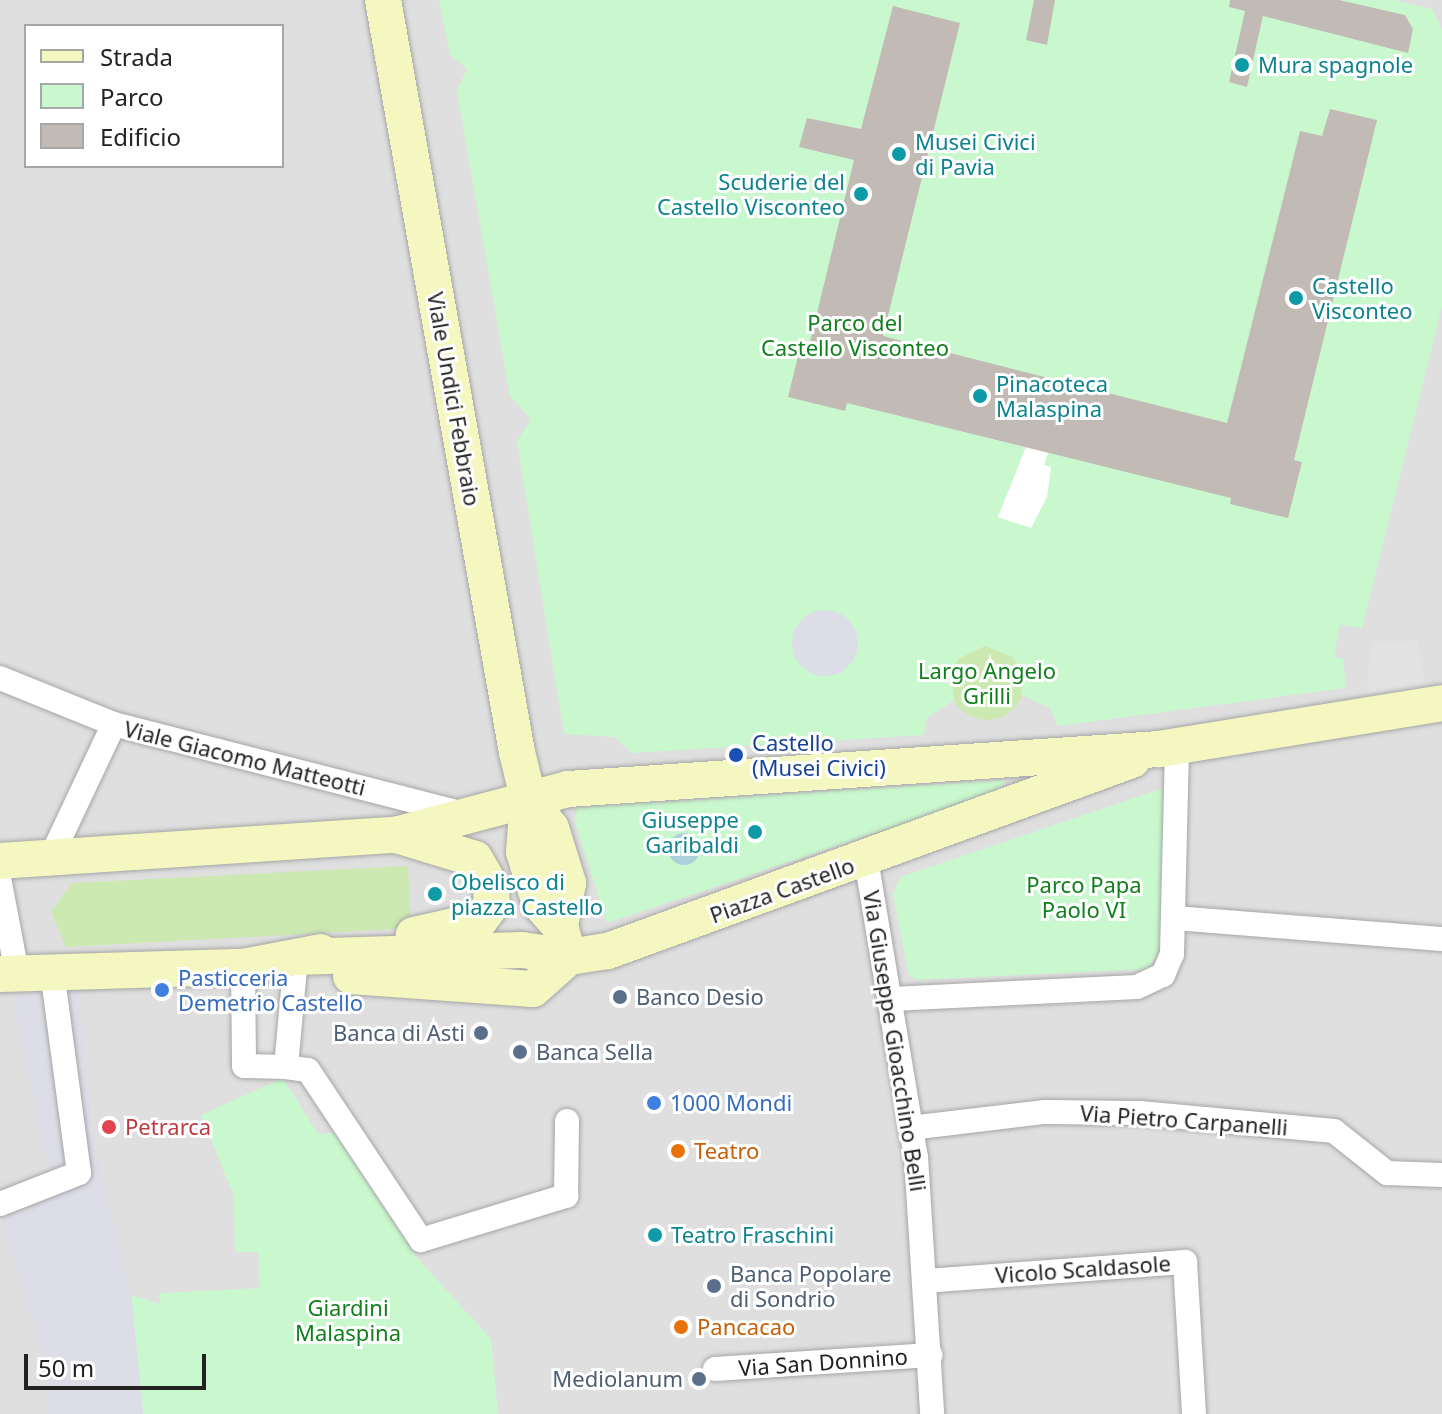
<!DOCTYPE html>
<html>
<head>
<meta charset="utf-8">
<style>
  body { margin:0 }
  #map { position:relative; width:1442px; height:1414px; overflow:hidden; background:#f2efe9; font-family:"Noto Sans",sans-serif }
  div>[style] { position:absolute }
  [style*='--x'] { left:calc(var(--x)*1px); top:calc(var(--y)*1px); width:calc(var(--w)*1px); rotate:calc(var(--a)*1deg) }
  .residential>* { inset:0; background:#e0dfdf }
  .grass>* { inset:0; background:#cbe9b1 }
  .round { border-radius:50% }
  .park>* { inset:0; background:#c9f8ce }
  .parking>* { inset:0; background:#e2e2e2 }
  .plaza>* { inset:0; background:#dddde8 }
  .water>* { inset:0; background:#abd1dd }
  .pier>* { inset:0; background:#fff }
  .building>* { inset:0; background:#c2bbb5 }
  .roads { filter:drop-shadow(0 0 2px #a6a6a6) drop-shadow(0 0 2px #a6a6a6) }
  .street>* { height:24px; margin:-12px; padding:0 12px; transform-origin:12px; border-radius:12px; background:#fff }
  .secondary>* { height:36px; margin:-18px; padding:0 18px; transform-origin:18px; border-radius:18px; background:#f4f8c0 }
  .dots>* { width:22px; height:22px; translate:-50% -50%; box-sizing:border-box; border:4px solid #fff; border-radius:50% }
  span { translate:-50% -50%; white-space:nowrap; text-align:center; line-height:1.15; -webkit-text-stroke:6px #fff; paint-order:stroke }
  .culture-label { font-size:22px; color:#0d838f }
  .left { translate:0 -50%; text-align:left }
  .right { translate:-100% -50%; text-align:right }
  .park-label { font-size:22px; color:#10801c }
  .street-label { font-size:22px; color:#222 }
  .transit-label { font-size:22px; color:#164399 }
  .shop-label { font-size:22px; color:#366cbe }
  .service-label { font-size:22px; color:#4e5e75 }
  .health-label { font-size:22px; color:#be3a42 }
  .food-label { font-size:22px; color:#c56008 }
  .legend { position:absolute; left:24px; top:24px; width:260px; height:144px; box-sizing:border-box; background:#fff; border:2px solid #a7a7a7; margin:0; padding:10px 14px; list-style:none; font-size:24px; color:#222 }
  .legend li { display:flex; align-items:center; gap:16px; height:40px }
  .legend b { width:40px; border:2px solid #a7a7a7 }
  .scale { position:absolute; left:24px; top:1354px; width:182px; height:36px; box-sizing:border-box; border:4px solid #222; border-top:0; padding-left:10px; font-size:24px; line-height:28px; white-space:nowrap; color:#222; -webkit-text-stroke:6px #fff; paint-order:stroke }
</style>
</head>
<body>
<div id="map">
  <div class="residential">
    <i style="clip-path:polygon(evenodd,0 0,1442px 0,1442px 1414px,0 1414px,0 0,26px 26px,282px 26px,282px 166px,26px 166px,26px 26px)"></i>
  </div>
  <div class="grass">
    <i class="round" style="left:950px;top:646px;width:74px;height:74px"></i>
    <i style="clip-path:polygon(408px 866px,411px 928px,66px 947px,51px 911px,72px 883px)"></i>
  </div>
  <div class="park">
    <i style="clip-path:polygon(439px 0,1394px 0,1432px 9px,1442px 29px,1442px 306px,1362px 628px,1340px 625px,1334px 657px,1343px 659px,1346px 688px,1058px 726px,1050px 708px,1021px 695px,1023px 674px,1013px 657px,985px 646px,958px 659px,951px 675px,954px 700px,927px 718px,924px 735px,632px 753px,615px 737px,564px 734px,517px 441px,531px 419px,510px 396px,457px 91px,467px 69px,450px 54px)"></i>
    <i style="clip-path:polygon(1006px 780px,1001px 791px,607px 923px,575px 822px,577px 807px)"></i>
    <i style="clip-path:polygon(1170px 786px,1160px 946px,1149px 969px,917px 980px,909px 975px,893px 895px,900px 877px)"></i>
    <i style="clip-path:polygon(283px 1078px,318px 1134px,342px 1132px,417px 1258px,491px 1339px,498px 1414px,143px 1414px,131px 1295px,160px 1304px,160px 1293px,260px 1288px,258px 1252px,235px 1252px,234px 1196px,201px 1115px)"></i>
  </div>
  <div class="parking">
    <i style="clip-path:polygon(1417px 641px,1427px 692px,1366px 693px,1372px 642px)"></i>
    <i style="clip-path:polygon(239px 1004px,307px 1007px,303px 1074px,237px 1070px)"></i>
  </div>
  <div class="plaza">
    <i class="round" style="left:792px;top:610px;width:66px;height:66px"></i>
    <i style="clip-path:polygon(79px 990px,93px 1140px,131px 1295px,143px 1414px,49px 1414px,41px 1348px,0 1214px,51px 1182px,12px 994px)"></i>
  </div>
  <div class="water">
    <i class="round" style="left:668px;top:833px;width:32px;height:32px"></i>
  </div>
  <div class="pier">
    <i style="clip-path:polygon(1026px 447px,1048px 453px,1044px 465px,1051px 467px,1047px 497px,1031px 528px,998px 517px)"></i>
  </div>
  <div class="building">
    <i style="clip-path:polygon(1034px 0,1055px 0,1047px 45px,1026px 40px)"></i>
    <i style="clip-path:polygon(1230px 0,1339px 0,1405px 15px,1413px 29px,1408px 53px,1263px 16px,1247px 87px,1229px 82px,1245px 11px,1229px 7px)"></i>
    <i style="clip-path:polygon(893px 6px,960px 23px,883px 336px,1227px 423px,1300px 131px,1322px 136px,1330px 109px,1377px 120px,1294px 460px,1302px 462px,1288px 518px,1230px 504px,1231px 498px,847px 403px,845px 411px,788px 397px,802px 340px,810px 342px,854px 160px,799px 147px,807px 118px,861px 129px)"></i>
  </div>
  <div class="roads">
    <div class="street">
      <i style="--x:0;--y:678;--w:123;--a:22"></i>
      <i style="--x:114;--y:724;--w:362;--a:14.4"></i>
      <i style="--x:51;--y:857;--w:147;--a:-64.7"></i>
      <i style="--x:866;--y:859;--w:302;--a:80.5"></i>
      <i style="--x:916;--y:1157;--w:257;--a:86.4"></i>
      <i style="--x:0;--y:883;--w:92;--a:79.3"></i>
      <i style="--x:1174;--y:918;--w:269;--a:4.5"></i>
      <i style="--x:243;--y:967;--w:99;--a:89.4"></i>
      <i style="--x:244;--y:1066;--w:42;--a:1.4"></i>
      <i style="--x:286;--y:1067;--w:110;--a:-84.8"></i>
      <i style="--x:892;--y:999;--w:245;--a:-2.8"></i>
      <i style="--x:1137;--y:987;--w:29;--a:-25"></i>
      <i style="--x:1163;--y:975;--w:23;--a:-67"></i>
      <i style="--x:1172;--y:954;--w:209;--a:-88.6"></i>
      <i style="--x:286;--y:1067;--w:22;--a:8"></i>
      <i style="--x:308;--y:1070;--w:204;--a:56.4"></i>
      <i style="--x:421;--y:1240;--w:152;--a:-16.9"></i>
      <i style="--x:566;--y:1196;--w:75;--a:-89.2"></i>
      <i style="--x:910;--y:1128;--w:136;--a:-6.8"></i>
      <i style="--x:1045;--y:1112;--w:95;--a:0.6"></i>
      <i style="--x:1140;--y:1113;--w:195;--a:5.3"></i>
      <i style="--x:1334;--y:1131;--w:68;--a:38.4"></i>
      <i style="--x:1387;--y:1173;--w:55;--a:2.1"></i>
      <i style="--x:0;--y:1204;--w:85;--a:-21.4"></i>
      <i style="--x:79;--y:1173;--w:205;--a:-97.6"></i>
      <i style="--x:925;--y:1281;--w:261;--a:-4.2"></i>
      <i style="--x:1185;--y:1262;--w:152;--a:86.6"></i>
      <i style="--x:715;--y:1369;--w:216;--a:-3.7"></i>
    </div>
    <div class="secondary">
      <i style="--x:383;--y:0;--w:764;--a:79.9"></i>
      <i style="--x:517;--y:752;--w:47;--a:76.6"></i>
      <i style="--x:528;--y:798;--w:38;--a:53"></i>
      <i style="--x:551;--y:828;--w:58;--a:72.8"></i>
      <i style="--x:568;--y:883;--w:44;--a:100.5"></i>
      <i style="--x:528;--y:798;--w:54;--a:94.2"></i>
      <i style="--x:524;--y:852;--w:54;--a:72.9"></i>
      <i style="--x:540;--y:904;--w:30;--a:48"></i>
      <i style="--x:560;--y:926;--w:19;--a:74"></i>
      <i style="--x:400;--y:836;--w:78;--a:17"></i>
      <i style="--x:475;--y:859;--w:32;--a:60"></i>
      <i style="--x:491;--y:887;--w:17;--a:87"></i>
      <i style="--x:492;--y:904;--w:20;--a:127"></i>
      <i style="--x:480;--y:920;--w:68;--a:167.2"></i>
      <i style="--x:0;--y:861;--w:396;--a:-3.8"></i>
      <i style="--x:395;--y:835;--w:179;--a:-14.9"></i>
      <i style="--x:568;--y:789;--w:592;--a:-3.87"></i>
      <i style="--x:1159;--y:749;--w:287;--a:-9.2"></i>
      <i style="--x:296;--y:957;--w:226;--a:-1.8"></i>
      <i style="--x:522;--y:950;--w:48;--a:8.5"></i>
      <i style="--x:569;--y:957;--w:39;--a:-9"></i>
      <i style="--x:608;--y:951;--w:558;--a:-20.03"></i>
      <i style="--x:0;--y:974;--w:243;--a:-1.7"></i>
      <i style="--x:243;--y:967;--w:79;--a:-10.9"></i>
      <i style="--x:351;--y:976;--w:182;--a:4.1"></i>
      <i style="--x:533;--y:989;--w:48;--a:-41.6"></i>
    </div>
  </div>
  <div class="dots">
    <i style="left:1242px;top:65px;background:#0f9aa8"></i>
    <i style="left:899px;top:154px;background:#0f9aa8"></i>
    <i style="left:861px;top:194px;background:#0f9aa8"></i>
    <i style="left:1296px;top:298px;background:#0f9aa8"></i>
    <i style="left:980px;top:396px;background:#0f9aa8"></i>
    <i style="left:736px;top:755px;background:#1a4fb4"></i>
    <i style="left:755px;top:832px;background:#0f9aa8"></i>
    <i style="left:435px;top:894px;background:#0f9aa8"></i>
    <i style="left:162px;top:990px;background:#3f7fe0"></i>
    <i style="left:620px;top:997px;background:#5c6f8a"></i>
    <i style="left:481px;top:1033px;background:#5c6f8a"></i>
    <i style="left:520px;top:1052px;background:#5c6f8a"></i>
    <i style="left:654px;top:1103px;background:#3f7fe0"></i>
    <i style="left:109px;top:1127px;background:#e0444e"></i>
    <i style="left:678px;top:1151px;background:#e8710a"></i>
    <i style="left:655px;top:1235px;background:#0f9aa8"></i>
    <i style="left:714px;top:1286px;background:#5c6f8a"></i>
    <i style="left:681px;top:1327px;background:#e8710a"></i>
    <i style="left:699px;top:1379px;background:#5c6f8a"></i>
  </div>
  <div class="culture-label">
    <span class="left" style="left:1258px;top:65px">Mura spagnole</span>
    <span class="left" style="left:915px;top:154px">Musei Civici<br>di Pavia</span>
    <span class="right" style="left:845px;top:194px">Scuderie del<br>Castello Visconteo</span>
    <span class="left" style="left:1312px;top:298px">Castello<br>Visconteo</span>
    <span class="left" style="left:996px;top:396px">Pinacoteca<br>Malaspina</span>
    <span class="right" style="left:739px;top:832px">Giuseppe<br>Garibaldi</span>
    <span class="left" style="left:451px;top:894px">Obelisco di<br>piazza Castello</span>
    <span class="left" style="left:671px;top:1235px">Teatro Fraschini</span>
  </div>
  <div class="park-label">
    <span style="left:855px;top:335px">Parco del<br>Castello Visconteo</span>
    <span style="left:987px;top:683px">Largo Angelo<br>Grilli</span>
    <span style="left:1084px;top:897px">Parco Papa<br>Paolo VI</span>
    <span style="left:348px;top:1320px">Giardini<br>Malaspina</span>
  </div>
  <div class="street-label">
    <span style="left:454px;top:399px;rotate:80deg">Viale Undici Febbraio</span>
    <span style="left:245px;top:758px;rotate:14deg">Viale Giacomo Matteotti</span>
    <span style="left:782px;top:890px;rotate:-20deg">Piazza Castello</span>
    <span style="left:895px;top:1041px;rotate:81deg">Via Giuseppe Gioacchino Belli</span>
    <span style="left:1184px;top:1120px;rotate:4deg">Via Pietro Carpanelli</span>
    <span style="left:1083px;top:1269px;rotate:-4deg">Vicolo Scaldasole</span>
    <span style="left:823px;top:1362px;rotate:-4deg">Via San Donnino</span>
  </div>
  <div class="transit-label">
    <span class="left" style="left:752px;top:755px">Castello<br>(Musei Civici)</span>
  </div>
  <div class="shop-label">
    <span class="left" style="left:178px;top:990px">Pasticceria<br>Demetrio Castello</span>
    <span class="left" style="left:670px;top:1103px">1000 Mondi</span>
  </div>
  <div class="service-label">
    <span class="left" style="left:636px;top:997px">Banco Desio</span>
    <span class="right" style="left:465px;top:1033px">Banca di Asti</span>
    <span class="left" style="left:536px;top:1052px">Banca Sella</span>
    <span class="left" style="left:730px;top:1286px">Banca Popolare<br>di Sondrio</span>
    <span class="right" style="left:683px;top:1379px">Mediolanum</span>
  </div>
  <div class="health-label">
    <span class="left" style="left:125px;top:1127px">Petrarca</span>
  </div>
  <div class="food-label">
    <span class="left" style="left:694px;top:1151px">Teatro</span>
    <span class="left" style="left:697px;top:1327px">Pancacao</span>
  </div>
  <ul class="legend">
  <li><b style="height:10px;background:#f4f8c0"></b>Strada</li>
  <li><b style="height:22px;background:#c9f8ce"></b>Parco</li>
  <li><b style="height:22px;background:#c2bbb5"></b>Edificio</li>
  </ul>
  <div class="scale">50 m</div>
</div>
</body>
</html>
